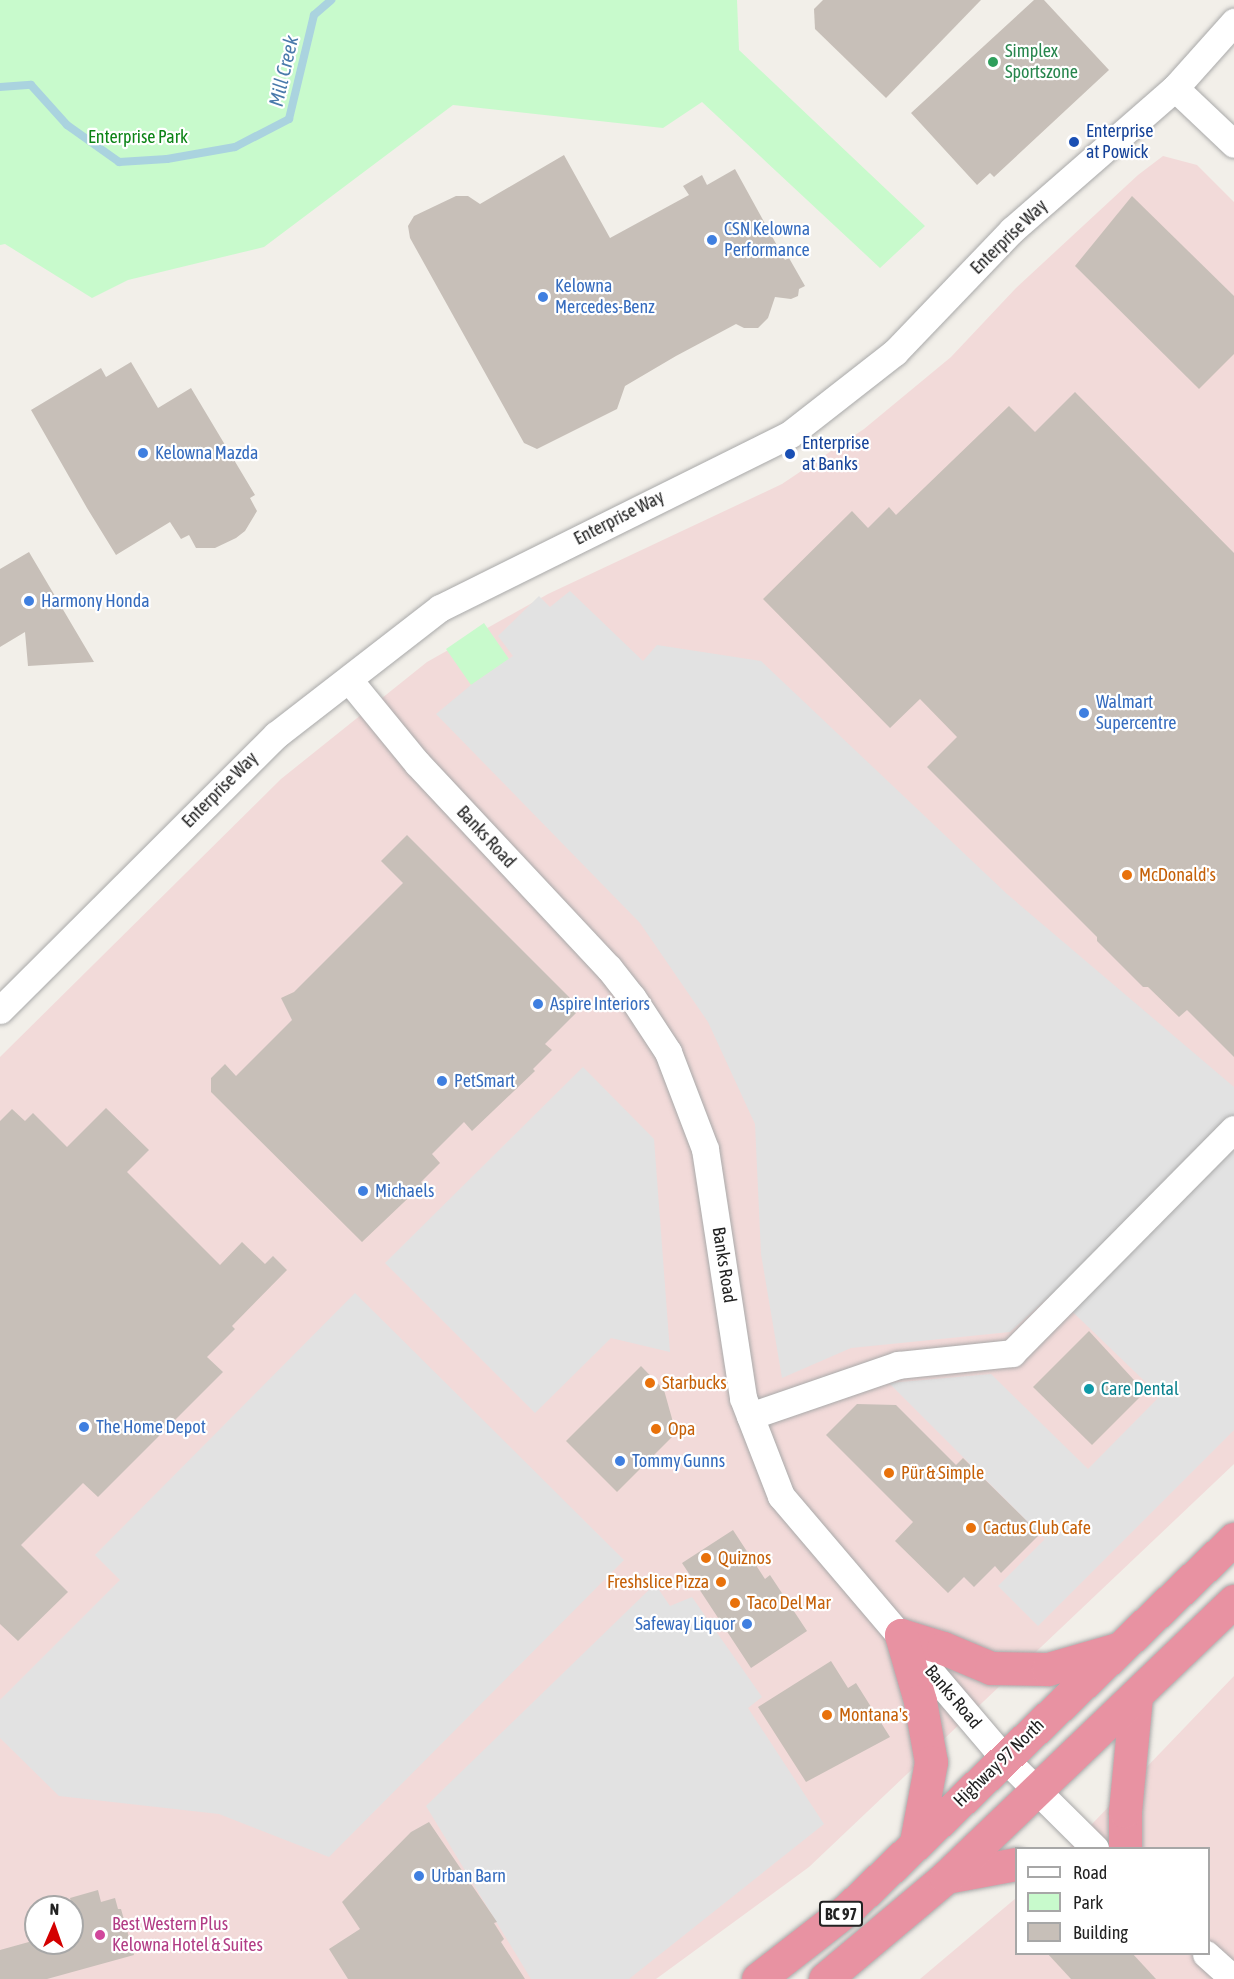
<!DOCTYPE html>
<html>
<head>
<meta charset="utf-8">
<style>
  body { margin:0 }
  #map { position:relative; width:1234px; height:1979px; overflow:hidden; background:#f2efe9; font-family:"Asap Condensed",sans-serif }
  div>[style] { position:absolute }
  [style*='--x'] { left:calc(var(--x)*1px); top:calc(var(--y)*1px); width:calc(var(--w)*1px); rotate:calc(var(--a)*1deg) }
  .commercial>* { inset:0; background:#f2dad9 }
  .park>* { inset:0; background:#c8facc }
  .parking>* { inset:0; background:#e2e2e2 }
  .stream>* { height:8px; margin:-4px; padding:0 4px; transform-origin:4px; border-radius:4px; background:#aad3df }
  .building>* { inset:0; background:#c7bfb8 }
  .roads { filter:drop-shadow(0 0 2px #a9a9a9) drop-shadow(0 0 2px #a9a9a9) }
  .minor>* { height:27px; margin:-13.5px; padding:0 13.5px; transform-origin:13.5px; border-radius:13.5px; background:#fff }
  .highway>* { height:33px; margin:-16.5px; padding:0 16.5px; transform-origin:16.5px; border-radius:16.5px; background:#e892a2 }
  .dots>* { width:16px; height:16px; translate:-50% -50%; box-sizing:border-box; border:3px solid #fff; border-radius:50% }
  span { translate:-50% -50%; white-space:nowrap; text-align:center; line-height:1.15; -webkit-text-stroke:4.5px #fff; paint-order:stroke }
  .shield-label span { padding:2px 4px; background:#fff; border:2px solid; border-radius:4px; -webkit-text-stroke-width:0 }
  .shield-label { font-size:16px; color:#222; font-weight:700 }
  .leisure-label { font-size:18px; color:#27864d }
  .left { translate:0 -50%; text-align:left }
  .transit-label { font-size:18px; color:#164399 }
  .park-label { font-size:18px; color:#0c8416 }
  .shop-label { font-size:18px; color:#366cbe }
  .right { translate:-100% -50%; text-align:right }
  .street-label { font-size:18px; color:#222 }
  .food-label { font-size:18px; color:#c56008 }
  .culture-label { font-size:18px; color:#0d838f }
  .hotel-label { font-size:18px; color:#b23c85 }
  .water-label { font-size:20px; color:#4a7aab; font-style:italic }
  .legend { position:absolute; left:1015px; top:1847px; width:195px; height:108px; box-sizing:border-box; background:#fff; border:2px solid #a7a7a7; margin:0; padding:8px 10px; list-style:none; font-size:18px; color:#222 }
  .legend li { display:flex; align-items:center; gap:12px; height:30px }
  .legend b { width:30px; border:2px solid #a7a7a7 }
  .north { position:absolute; left:24px; top:1895px; width:60px; height:60px; box-sizing:border-box; background:#fff; border:2px solid #a7a7a7; border-radius:50%; rotate:2deg; font-size:16px; font-weight:700; line-height:24px; text-align:center; color:#222 }
  .north::after { content:''; display:block; margin:auto; width:21px; height:27px; background:#d40000; clip-path:polygon(50% 0,100% 100%,50% 72%,0 100%) }
</style>
</head>
<body>
<div id="map">
  <div class="commercial">
    <i style="clip-path:polygon(evenodd,1163px 156px,1197px 165px,1234px 202px,1234px 1464px,809px 1867px,656px 1979px,0 1979px,0 1057px,281px 779px,427px 662px,548px 594px,782px 484px,864px 429px,951px 357px,1016px 288px,1138px 175px,1163px 156px,36px 1907px,72px 1907px,72px 1943px,36px 1943px,36px 1907px)"></i>
    <i style="clip-path:polygon(1234px 1676px,1234px 1979px,920px 1979px,1016px 1898px,1016px 1954px,1208px 1954px,1208px 1848px,1069px 1848px)"></i>
  </div>
  <div class="park">
    <i style="clip-path:polygon(0 0,737px 0,739px 50px,925px 226px,880px 268px,702px 102px,663px 128px,453px 105px,264px 247px,128px 280px,92px 298px,5px 244px,0 245px)"></i>
    <i style="clip-path:polygon(484px 623px,509px 659px,471px 685px,446px 649px)"></i>
  </div>
  <div class="parking">
    <i style="clip-path:polygon(570px 591px,643px 661px,657px 645px,761px 661px,1007px 894px,1234px 1087px,1234px 1430px,1038px 1626px,998px 1586px,1045px 1539px,889px 1383px,991px 1374px,1088px 1469px,1160px 1396px,1053px 1293px,1010px 1332px,851px 1348px,782px 1378px,761px 1254px,755px 1124px,708px 1022px,640px 923px,436px 714px,471px 685px,513px 656px,498px 636px,539px 596px,550px 607px)"></i>
    <i style="clip-path:polygon(583px 1067px,654px 1139px,670px 1352px,611px 1338px,535px 1413px,385px 1263px)"></i>
    <i style="clip-path:polygon(355px 1293px,624px 1560px,329px 1857px,219px 1814px,59px 1796px,0 1738px,0 1700px,120px 1580px,95px 1555px)"></i>
    <i style="clip-path:polygon(655px 1584px,670px 1606px,692px 1597px,762px 1697px,748px 1708px,824px 1824px,629px 1979px,531px 1979px,426px 1806px)"></i>
  </div>
  <div class="stream">
    <i style="--x:0;--y:87;--w:31;--a:-4"></i>
    <i style="--x:31;--y:85;--w:54;--a:48"></i>
    <i style="--x:67;--y:125;--w:64;--a:35.4"></i>
    <i style="--x:119;--y:162;--w:48;--a:-3.6"></i>
    <i style="--x:167;--y:159;--w:69;--a:-10"></i>
    <i style="--x:235;--y:147;--w:61;--a:-27.4"></i>
    <i style="--x:289;--y:119;--w:107;--a:-76.5"></i>
    <i style="--x:314;--y:15;--w:23;--a:-41"></i>
  </div>
  <div class="building">
    <i style="clip-path:polygon(823px 0,981px 0,886px 98px,815px 29px,814px 9px)"></i>
    <i style="clip-path:polygon(1034px 0,1044px 0,1109px 70px,994px 177px,990px 173px,977px 185px,911px 113px)"></i>
    <i style="clip-path:polygon(564px 155px,610px 238px,689px 195px,683px 186px,702px 175px,707px 185px,735px 169px,785px 260px,789px 258px,805px 286px,799px 289px,798px 296px,791px 299px,775px 297px,768px 318px,758px 328px,744px 328px,736px 324px,676px 356px,625px 386px,617px 409px,537px 449px,524px 443px,410px 238px,408px 226px,414px 216px,456px 196px,468px 196px,480px 204px)"></i>
    <i style="clip-path:polygon(1132px 196px,1234px 296px,1234px 354px,1199px 389px,1075px 266px)"></i>
    <i style="clip-path:polygon(131px 362px,158px 408px,191px 388px,255px 495px,250px 498px,257px 511px,245px 531px,236px 538px,215px 548px,196px 548px,189px 535px,181px 539px,170px 522px,116px 555px,87px 508px,31px 410px,101px 368px,106px 377px)"></i>
    <i style="clip-path:polygon(1075px 392px,1234px 553px,1234px 1057px,1187px 1010px,1179px 1017px,1148px 987px,1143px 987px,1097px 941px,1097px 937px,927px 767px,957px 737px,920px 699px,890px 728px,763px 599px,852px 511px,868px 528px,889px 507px,896px 515px,1009px 406px,1035px 432px)"></i>
    <i style="clip-path:polygon(29px 552px,94px 662px,28px 666px,25px 632px,0 647px,0 569px)"></i>
    <i style="clip-path:polygon(407px 835px,578px 1006px,574px 1011px,576px 1013px,545px 1044px,552px 1050px,533px 1069px,535px 1071px,472px 1131px,464px 1122px,432px 1154px,440px 1163px,421px 1182px,423px 1184px,362px 1242px,211px 1092px,211px 1078px,225px 1064px,236px 1076px,292px 1020px,281px 998px,294px 992px,403px 883px,381px 861px)"></i>
    <i style="clip-path:polygon(106px 1108px,149px 1150px,127px 1172px,220px 1265px,242px 1242px,265px 1264px,273px 1256px,287px 1270px,232px 1326px,235px 1329px,207px 1357px,223px 1372px,98px 1497px,83px 1483px,21px 1545px,68px 1592px,18px 1641px,0 1624px,0 1121px,12px 1109px,25px 1121px,33px 1113px,67px 1147px)"></i>
    <i style="clip-path:polygon(1089px 1331px,1145px 1392px,1092px 1445px,1033px 1387px)"></i>
    <i style="clip-path:polygon(641px 1366px,664px 1390px,676px 1433px,617px 1492px,566px 1441px)"></i>
    <i style="clip-path:polygon(857px 1404px,896px 1405px,956px 1465px,963px 1458px,1040px 1534px,1001px 1573px,995px 1566px,974px 1587px,964px 1577px,948px 1593px,895px 1541px,913px 1522px,826px 1435px)"></i>
    <i style="clip-path:polygon(733px 1530px,765px 1579px,770px 1575px,807px 1631px,751px 1668px,682px 1563px)"></i>
    <i style="clip-path:polygon(831px 1661px,848px 1688px,856px 1683px,890px 1737px,806px 1782px,758px 1707px)"></i>
    <i style="clip-path:polygon(429px 1822px,497px 1922px,494px 1923px,504px 1939px,501px 1942px,525px 1979px,348px 1979px,329px 1949px,360px 1929px,342px 1902px,411px 1832px)"></i>
    <i style="clip-path:polygon(98px 1890px,101px 1902px,115px 1898px,118px 1909px,121px 1909px,134px 1955px,47px 1979px,0 1979px,0 1950px,36px 1940px,36px 1943px,72px 1943px,72px 1930px,78px 1928px,70px 1898px)"></i>
    <i style="clip-path:polygon(1047px 1953px,1132px 1953px,1156px 1979px,1071px 1979px)"></i>
  </div>
  <div class="roads">
    <div class="minor">
      <i style="--x:1175;--y:88;--w:81;--a:43.5"></i>
      <i style="--x:349;--y:680;--w:107;--a:50.7"></i>
      <i style="--x:417;--y:763;--w:281;--a:46.9"></i>
      <i style="--x:609;--y:968;--w:37;--a:52"></i>
      <i style="--x:632;--y:997;--w:66;--a:56.8"></i>
      <i style="--x:668;--y:1052;--w:104;--a:69.1"></i>
      <i style="--x:705;--y:1149;--w:252;--a:81.3"></i>
      <i style="--x:743;--y:1398;--w:105;--a:68.8"></i>
      <i style="--x:781;--y:1496;--w:344;--a:49.6"></i>
      <i style="--x:1004;--y:1758;--w:128;--a:44.7"></i>
      <i style="--x:0;--y:1010;--w:390;--a:-44.9"></i>
      <i style="--x:276;--y:735;--w:207;--a:-37.8"></i>
      <i style="--x:440;--y:608;--w:391;--a:-26.4"></i>
      <i style="--x:790;--y:434;--w:133;--a:-38"></i>
      <i style="--x:895;--y:352;--w:169;--a:-46.2"></i>
      <i style="--x:1012;--y:230;--w:216;--a:-41.1"></i>
      <i style="--x:1175;--y:88;--w:89;--a:-48.2"></i>
      <i style="--x:750;--y:1416;--w:157;--a:-19"></i>
      <i style="--x:898;--y:1365;--w:115;--a:-6"></i>
      <i style="--x:1012;--y:1353;--w:315;--a:-45.3"></i>
      <i style="--x:1206;--y:1954;--w:38;--a:42"></i>
    </div>
    <div class="highway">
      <i style="--x:901;--y:1635;--w:44;--a:17.2"></i>
      <i style="--x:943;--y:1648;--w:52;--a:22.6"></i>
      <i style="--x:991;--y:1668;--w:57;--a:1"></i>
      <i style="--x:1048;--y:1669;--w:69;--a:-16.1"></i>
      <i style="--x:901;--y:1635;--w:69;--a:73.9"></i>
      <i style="--x:920;--y:1701;--w:62;--a:79.8"></i>
      <i style="--x:931;--y:1762;--w:81;--a:100.6"></i>
      <i style="--x:1125;--y:1848;--w:37;--a:-90"></i>
      <i style="--x:1125;--y:1811;--w:116;--a:-84.5"></i>
      <i style="--x:946;--y:1877;--w:71;--a:-10.5"></i>
      <i style="--x:758;--y:1979;--w:114;--a:-37.9"></i>
      <i style="--x:848;--y:1909;--w:535;--a:-43.79"></i>
      <i style="--x:825;--y:1979;--w:158;--a:-40.1"></i>
      <i style="--x:946;--y:1877;--w:399;--a:-43.8"></i>
    </div>
  </div>
  <div class="dots">
    <i style="left:993px;top:62px;background:#2e9e5b"></i>
    <i style="left:1074px;top:142px;background:#1a4fb4"></i>
    <i style="left:712px;top:240px;background:#3f7fe0"></i>
    <i style="left:543px;top:297px;background:#3f7fe0"></i>
    <i style="left:143px;top:453px;background:#3f7fe0"></i>
    <i style="left:790px;top:454px;background:#1a4fb4"></i>
    <i style="left:29px;top:601px;background:#3f7fe0"></i>
    <i style="left:1084px;top:713px;background:#3f7fe0"></i>
    <i style="left:1127px;top:875px;background:#e8710a"></i>
    <i style="left:538px;top:1004px;background:#3f7fe0"></i>
    <i style="left:442px;top:1081px;background:#3f7fe0"></i>
    <i style="left:363px;top:1191px;background:#3f7fe0"></i>
    <i style="left:650px;top:1383px;background:#e8710a"></i>
    <i style="left:1089px;top:1389px;background:#0f9aa8"></i>
    <i style="left:84px;top:1427px;background:#3f7fe0"></i>
    <i style="left:656px;top:1429px;background:#e8710a"></i>
    <i style="left:620px;top:1461px;background:#3f7fe0"></i>
    <i style="left:889px;top:1473px;background:#e8710a"></i>
    <i style="left:971px;top:1528px;background:#e8710a"></i>
    <i style="left:706px;top:1558px;background:#e8710a"></i>
    <i style="left:721px;top:1582px;background:#e8710a"></i>
    <i style="left:735px;top:1603px;background:#e8710a"></i>
    <i style="left:747px;top:1624px;background:#3f7fe0"></i>
    <i style="left:827px;top:1715px;background:#e8710a"></i>
    <i style="left:419px;top:1876px;background:#3f7fe0"></i>
    <i style="left:100px;top:1935px;background:#d1479c"></i>
  </div>
  <div class="shield-label">
    <span style="left:841px;top:1914px">BC 97</span>
  </div>
  <div class="leisure-label">
    <span class="left" style="left:1005px;top:62px">Simplex<br>Sportszone</span>
  </div>
  <div class="transit-label">
    <span class="left" style="left:1086px;top:142px">Enterprise<br>at Powick</span>
    <span class="left" style="left:802px;top:454px">Enterprise<br>at Banks</span>
  </div>
  <div class="park-label">
    <span style="left:138px;top:137px">Enterprise Park</span>
  </div>
  <div class="shop-label">
    <span class="left" style="left:724px;top:240px">CSN Kelowna<br>Performance</span>
    <span class="left" style="left:555px;top:297px">Kelowna<br>Mercedes-Benz</span>
    <span class="left" style="left:155px;top:453px">Kelowna Mazda</span>
    <span class="left" style="left:41px;top:601px">Harmony Honda</span>
    <span class="left" style="left:1096px;top:713px">Walmart<br>Supercentre</span>
    <span class="left" style="left:550px;top:1004px">Aspire Interiors</span>
    <span class="left" style="left:454px;top:1081px">PetSmart</span>
    <span class="left" style="left:375px;top:1191px">Michaels</span>
    <span class="left" style="left:96px;top:1427px">The Home Depot</span>
    <span class="left" style="left:632px;top:1461px">Tommy Gunns</span>
    <span class="right" style="left:735px;top:1624px">Safeway Liquor</span>
    <span class="left" style="left:431px;top:1876px">Urban Barn</span>
  </div>
  <div class="street-label">
    <span style="left:1009px;top:237px;rotate:-44deg">Enterprise Way</span>
    <span style="left:619px;top:518px;rotate:-27deg">Enterprise Way</span>
    <span style="left:220px;top:790px;rotate:-45deg">Enterprise Way</span>
    <span style="left:486px;top:837px;rotate:47deg">Banks Road</span>
    <span style="left:724px;top:1265px;rotate:81deg">Banks Road</span>
    <span style="left:953px;top:1697px;rotate:50deg">Banks Road</span>
    <span style="left:999px;top:1763px;rotate:-44deg">Highway 97 North</span>
  </div>
  <div class="food-label">
    <span class="left" style="left:1139px;top:875px">McDonald's</span>
    <span class="left" style="left:662px;top:1383px">Starbucks</span>
    <span class="left" style="left:668px;top:1429px">Opa</span>
    <span class="left" style="left:901px;top:1473px">Pür &amp; Simple</span>
    <span class="left" style="left:983px;top:1528px">Cactus Club Cafe</span>
    <span class="left" style="left:718px;top:1558px">Quiznos</span>
    <span class="right" style="left:709px;top:1582px">Freshslice Pizza</span>
    <span class="left" style="left:747px;top:1603px">Taco Del Mar</span>
    <span class="left" style="left:839px;top:1715px">Montana's</span>
  </div>
  <div class="culture-label">
    <span class="left" style="left:1101px;top:1389px">Care Dental</span>
  </div>
  <div class="hotel-label">
    <span class="left" style="left:112px;top:1935px">Best Western Plus<br>Kelowna Hotel &amp; Suites</span>
  </div>
  <div class="water-label">
    <span style="left:283px;top:71px;rotate:-77deg">Mill Creek</span>
  </div>
  <ul class="legend">
  <li><b style="height:8px;background:#fff"></b>Road</li>
  <li><b style="height:16px;background:#c8facc"></b>Park</li>
  <li><b style="height:16px;background:#c7bfb8"></b>Building</li>
  </ul>
  <div class="north">N</div>
</div>
</body>
</html>
